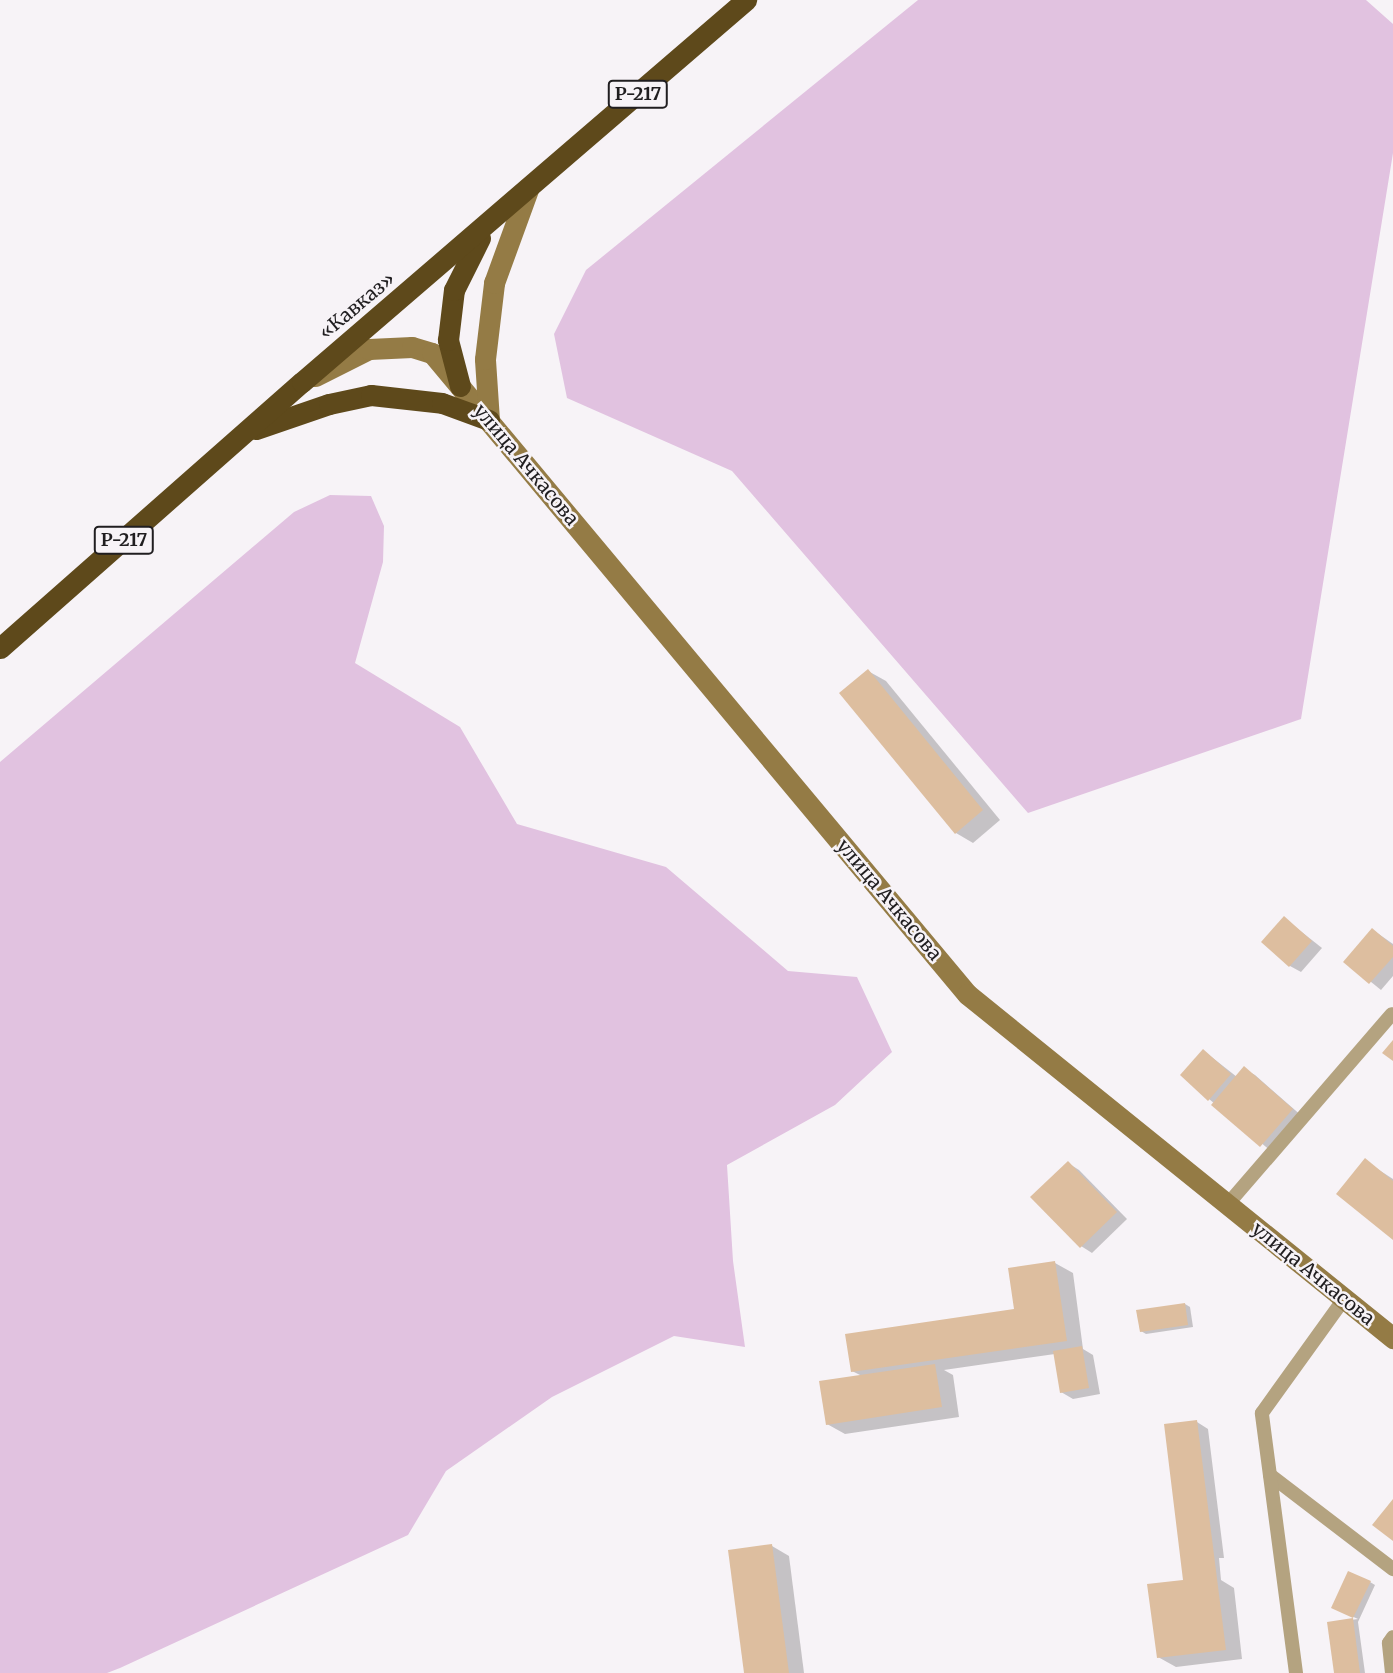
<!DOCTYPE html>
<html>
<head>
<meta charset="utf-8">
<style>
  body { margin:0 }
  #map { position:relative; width:1393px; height:1673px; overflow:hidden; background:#f7f3f7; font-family:Merriweather,serif }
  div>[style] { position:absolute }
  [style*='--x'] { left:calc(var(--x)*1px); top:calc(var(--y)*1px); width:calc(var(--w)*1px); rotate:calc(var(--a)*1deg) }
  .green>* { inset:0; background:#e1c2e0 }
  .shadow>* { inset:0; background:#0003 }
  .building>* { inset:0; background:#ddbe9f }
  .lane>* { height:14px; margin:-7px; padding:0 7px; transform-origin:7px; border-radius:7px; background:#b4a380 }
  .secondary>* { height:21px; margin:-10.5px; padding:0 10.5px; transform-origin:10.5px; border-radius:10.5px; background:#947b45 }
  .highway>* { height:21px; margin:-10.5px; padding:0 10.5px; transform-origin:10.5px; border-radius:10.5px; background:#5e491b }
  span { translate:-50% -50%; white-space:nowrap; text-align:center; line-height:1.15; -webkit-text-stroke:5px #f7f3f7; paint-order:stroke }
  .shield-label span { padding:2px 5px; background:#f7f3f7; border:2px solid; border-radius:5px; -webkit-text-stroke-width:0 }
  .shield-label { font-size:18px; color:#201e20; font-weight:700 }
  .street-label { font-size:19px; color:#201e20 }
</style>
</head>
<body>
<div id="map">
  <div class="green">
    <i style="clip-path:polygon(918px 0,1366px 0,1393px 24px,1393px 153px,1301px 719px,1028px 813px,732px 471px,567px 398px,554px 334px,586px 270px)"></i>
    <i style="clip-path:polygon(330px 495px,371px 496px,384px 526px,383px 562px,355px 663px,460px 727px,517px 824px,666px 867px,788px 971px,857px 977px,892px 1052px,835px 1105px,727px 1165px,733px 1261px,745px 1347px,674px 1336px,552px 1397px,446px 1471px,408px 1535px,120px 1668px,107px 1673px,0 1673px,0 762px,294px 512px)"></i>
  </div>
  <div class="shadow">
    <i style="clip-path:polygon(868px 671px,886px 681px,1000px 820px,973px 843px,956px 833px)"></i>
    <i style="clip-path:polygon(1284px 918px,1322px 948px,1301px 972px,1290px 966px)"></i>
    <i style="clip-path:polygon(1373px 930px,1393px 944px,1393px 976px,1381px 990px,1345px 961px)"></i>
    <i style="clip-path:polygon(1204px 1051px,1237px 1077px,1244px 1069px,1255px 1075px,1303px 1117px,1272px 1152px,1209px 1099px)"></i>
    <i style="clip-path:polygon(1365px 1161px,1393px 1179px,1393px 1237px)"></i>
    <i style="clip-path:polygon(1068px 1163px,1079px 1170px,1127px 1219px,1092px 1253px,1081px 1246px)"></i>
    <i style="clip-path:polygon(1055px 1263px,1073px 1273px,1083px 1349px,1093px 1355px,1100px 1394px,1073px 1399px,1061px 1392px,1055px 1354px,944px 1370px,953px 1375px,959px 1417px,845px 1434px,827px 1424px,862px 1376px,852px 1371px,1016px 1311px)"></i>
    <i style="clip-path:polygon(1185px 1304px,1190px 1307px,1193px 1327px,1146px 1334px,1141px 1331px)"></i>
    <i style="clip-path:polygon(1197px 1422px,1208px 1429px,1224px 1558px,1219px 1558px,1221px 1580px,1234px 1588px,1242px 1659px,1176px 1667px,1158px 1657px,1187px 1581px)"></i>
    <i style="clip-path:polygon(772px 1546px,789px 1556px,804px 1673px,746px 1673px)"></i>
    <i style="clip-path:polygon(1370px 1582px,1375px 1585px,1358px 1622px,1365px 1673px,1336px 1673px,1329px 1623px,1358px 1619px,1338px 1610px)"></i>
  </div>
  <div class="building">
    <i style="clip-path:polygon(868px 669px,983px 810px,955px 834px,839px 693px)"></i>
    <i style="clip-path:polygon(1284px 916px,1312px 941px,1289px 967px,1261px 942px)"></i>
    <i style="clip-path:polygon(1372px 928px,1393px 946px,1393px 957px,1369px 984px,1343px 962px)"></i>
    <i style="clip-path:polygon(1393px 1040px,1393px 1061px,1382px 1053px)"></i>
    <i style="clip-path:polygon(1203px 1049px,1231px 1074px,1208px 1101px,1180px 1075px)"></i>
    <i style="clip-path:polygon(1244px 1066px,1293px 1109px,1260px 1147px,1211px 1105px)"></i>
    <i style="clip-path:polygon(1365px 1158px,1393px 1181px,1393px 1240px,1336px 1194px)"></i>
    <i style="clip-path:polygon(1068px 1161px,1117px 1212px,1080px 1248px,1030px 1197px)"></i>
    <i style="clip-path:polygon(1055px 1261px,1067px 1341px,851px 1372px,845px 1334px,1014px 1309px,1008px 1268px)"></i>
    <i style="clip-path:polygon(1185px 1303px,1188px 1325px,1140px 1332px,1136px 1310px)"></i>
    <i style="clip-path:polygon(1082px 1346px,1089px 1388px,1060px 1393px,1053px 1351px)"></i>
    <i style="clip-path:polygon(935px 1364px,942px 1407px,826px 1425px,819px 1381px)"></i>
    <i style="clip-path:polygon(1197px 1420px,1226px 1650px,1157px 1658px,1147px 1584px,1183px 1580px,1164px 1424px)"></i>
    <i style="clip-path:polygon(1393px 1499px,1393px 1541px,1372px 1525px)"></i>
    <i style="clip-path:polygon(772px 1544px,789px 1673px,744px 1673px,728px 1550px)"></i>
    <i style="clip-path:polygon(1348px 1571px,1371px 1581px,1353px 1618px,1331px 1608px)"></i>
    <i style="clip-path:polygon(1353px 1618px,1360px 1673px,1334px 1673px,1327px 1622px)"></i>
  </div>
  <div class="lane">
    <i style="--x:1227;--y:1205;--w:252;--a:-49.2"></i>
    <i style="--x:1270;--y:1475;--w:155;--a:37.4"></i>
    <i style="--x:1296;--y:1673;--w:262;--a:-97.5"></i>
    <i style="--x:1262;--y:1413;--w:140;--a:-54.3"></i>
    <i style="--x:1392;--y:1673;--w:30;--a:-96"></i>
    <i style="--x:1389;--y:1643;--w:7;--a:-56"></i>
  </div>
  <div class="secondary">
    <i style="--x:315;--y:376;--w:60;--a:-26.6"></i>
    <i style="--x:369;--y:349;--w:43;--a:-2.7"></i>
    <i style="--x:412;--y:347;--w:21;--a:17"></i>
    <i style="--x:432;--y:353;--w:835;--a:50.15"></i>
    <i style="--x:967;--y:994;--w:548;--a:38.92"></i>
    <i style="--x:489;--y:420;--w:61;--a:-93.8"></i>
    <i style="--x:485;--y:359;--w:77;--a:-83.2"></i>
    <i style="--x:494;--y:283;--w:102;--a:-70"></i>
  </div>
  <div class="highway">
    <i style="--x:460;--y:386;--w:48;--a:-104.6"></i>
    <i style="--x:448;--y:340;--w:50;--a:-83.2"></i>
    <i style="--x:454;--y:290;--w:58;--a:-63.4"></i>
    <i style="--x:256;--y:429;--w:77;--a:-18.9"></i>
    <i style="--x:329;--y:404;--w:43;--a:-12.1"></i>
    <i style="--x:371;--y:395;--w:71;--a:6.4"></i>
    <i style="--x:442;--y:403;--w:50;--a:19.9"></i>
    <i style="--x:0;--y:648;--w:402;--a:-41.4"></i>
    <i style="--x:302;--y:382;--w:586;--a:-40.71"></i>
  </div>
  <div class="shield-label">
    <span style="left:638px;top:94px">Р-217</span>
    <span style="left:124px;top:540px">Р-217</span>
  </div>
  <div class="street-label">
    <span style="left:357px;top:306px;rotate:-40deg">«Кавказ»</span>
    <span style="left:526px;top:465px;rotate:50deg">улица Ачкасова</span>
    <span style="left:889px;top:900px;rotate:50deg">улица Ачкасова</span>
    <span style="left:1313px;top:1274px;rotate:39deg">улица Ачкасова</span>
  </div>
</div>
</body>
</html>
